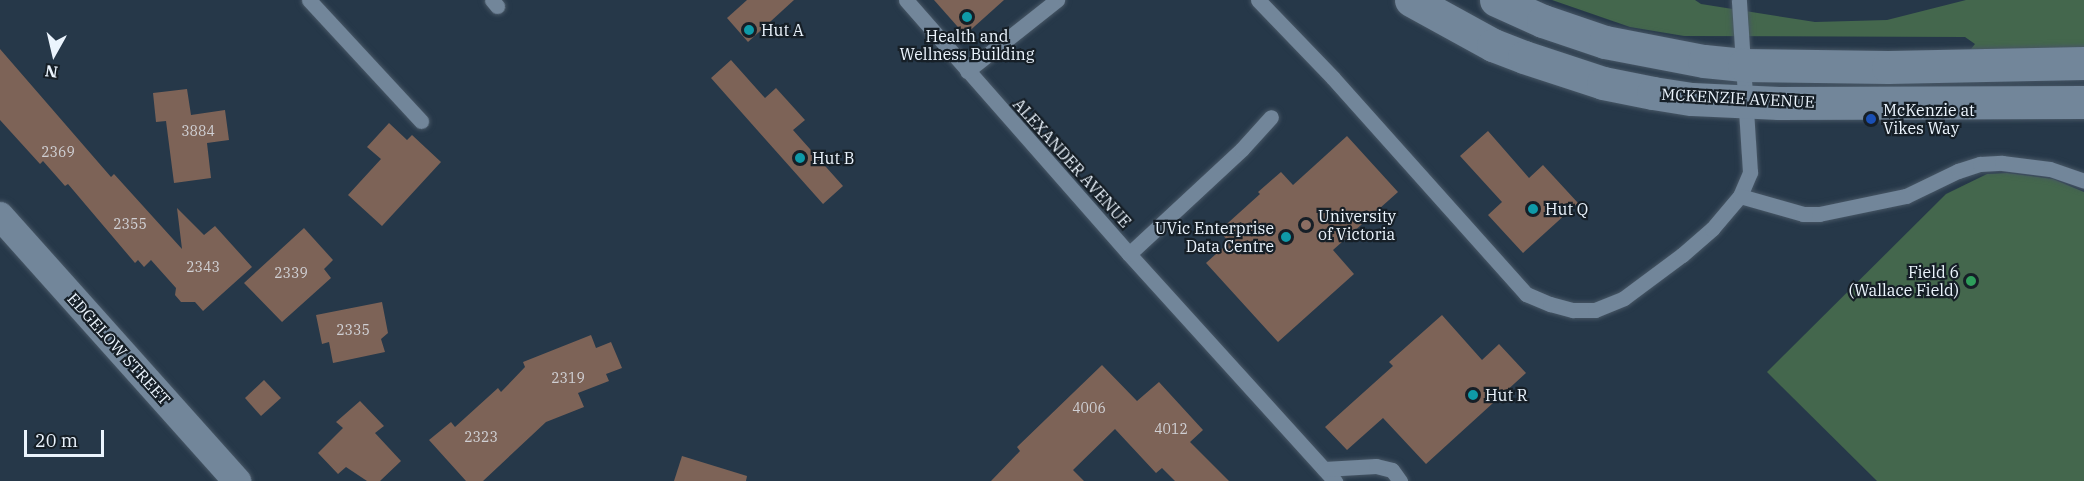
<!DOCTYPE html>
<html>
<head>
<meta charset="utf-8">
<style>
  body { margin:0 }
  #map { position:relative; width:2084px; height:481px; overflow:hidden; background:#263849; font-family:"IBM Plex Serif",serif }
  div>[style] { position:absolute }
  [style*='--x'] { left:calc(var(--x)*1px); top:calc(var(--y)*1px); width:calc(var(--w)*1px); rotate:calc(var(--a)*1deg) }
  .green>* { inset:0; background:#44674d }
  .building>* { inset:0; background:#7d6357 }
  .roads { filter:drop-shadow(0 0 2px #475665) drop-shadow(0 0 2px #475665) }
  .service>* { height:15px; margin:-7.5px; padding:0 7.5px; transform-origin:7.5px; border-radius:7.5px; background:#72869a }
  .minor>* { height:28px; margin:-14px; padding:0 14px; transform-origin:14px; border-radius:14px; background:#72869a }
  .secondary>* { height:33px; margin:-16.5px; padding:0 16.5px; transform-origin:16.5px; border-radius:16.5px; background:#72869a }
  .dots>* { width:16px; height:16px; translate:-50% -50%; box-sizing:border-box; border:3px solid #161f27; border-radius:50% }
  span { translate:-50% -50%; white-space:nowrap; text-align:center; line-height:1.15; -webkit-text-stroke:4.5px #161f27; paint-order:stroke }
  .number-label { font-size:14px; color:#d0d0d4 }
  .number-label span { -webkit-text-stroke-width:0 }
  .poi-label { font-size:16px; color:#ebf4fd }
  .left { translate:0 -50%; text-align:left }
  .right { translate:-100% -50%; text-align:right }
  .street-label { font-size:16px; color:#ebf4fd }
  .north { position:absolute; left:24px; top:24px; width:60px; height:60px; -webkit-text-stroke:4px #161f27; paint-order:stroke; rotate:188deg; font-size:16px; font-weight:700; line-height:24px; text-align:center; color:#ebf4fd }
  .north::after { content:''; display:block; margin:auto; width:21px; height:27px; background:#ebf4fd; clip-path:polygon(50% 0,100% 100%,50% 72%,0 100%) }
  .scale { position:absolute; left:24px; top:430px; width:80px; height:27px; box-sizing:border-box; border:3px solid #ebf4fd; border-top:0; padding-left:8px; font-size:18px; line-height:21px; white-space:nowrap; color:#ebf4fd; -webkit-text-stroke:4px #161f27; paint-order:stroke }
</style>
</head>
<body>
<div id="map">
  <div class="green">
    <i style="clip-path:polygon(1552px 0,1695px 0,1701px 4px,1815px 22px,1887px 20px,1966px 0,2084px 0,2084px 49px,1971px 49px,1975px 44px,1965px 37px,1684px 36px,1630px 27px)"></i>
    <i style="clip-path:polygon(2007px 173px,2053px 179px,2084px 192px,2084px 481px,1877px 481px,1767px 372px,1946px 194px,1987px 174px)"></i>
  </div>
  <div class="building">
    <i style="clip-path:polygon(747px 0,794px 0,748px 42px,727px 18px)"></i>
    <i style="clip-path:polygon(934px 0,1004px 0,965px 35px)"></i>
    <i style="clip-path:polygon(0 49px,111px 177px,114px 174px,182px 249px,177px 208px,204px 235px,215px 226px,252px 267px,203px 311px,195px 302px,181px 302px,175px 295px,176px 288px,151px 260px,144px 267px,138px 260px,135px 263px,68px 184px,65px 186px,43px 161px,40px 164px,0 120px)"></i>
    <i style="clip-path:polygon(731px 60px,765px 98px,776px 88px,805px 120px,793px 130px,843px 186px,823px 204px,711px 78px)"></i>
    <i style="clip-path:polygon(187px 89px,191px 115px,225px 110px,229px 140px,207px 143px,211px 178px,174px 183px,166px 121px,156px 122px,153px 93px)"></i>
    <i style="clip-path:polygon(389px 123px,407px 140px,412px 135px,441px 162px,382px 226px,348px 195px,381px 159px,367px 147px)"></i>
    <i style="clip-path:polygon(1488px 131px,1529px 178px,1543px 165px,1578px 203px,1523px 253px,1488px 215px,1502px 202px,1460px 156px)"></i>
    <i style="clip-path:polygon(1347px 136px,1398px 192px,1333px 250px,1354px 274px,1278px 342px,1206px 263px,1229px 242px,1219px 231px,1260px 194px,1258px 192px,1281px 172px,1293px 185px)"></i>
    <i style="clip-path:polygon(304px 228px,333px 260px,324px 269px,331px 278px,282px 322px,244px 283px)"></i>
    <i style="clip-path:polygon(382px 302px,388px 333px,381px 339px,385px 352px,333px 363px,329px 342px,322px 344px,316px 315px)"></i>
    <i style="clip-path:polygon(1442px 315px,1482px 360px,1499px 344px,1526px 373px,1426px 464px,1383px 418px,1347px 450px,1325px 427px,1393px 366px,1389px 362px)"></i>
    <i style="clip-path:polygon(591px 335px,596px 348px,611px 342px,622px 368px,606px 374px,609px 381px,578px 393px,584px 407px,546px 422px,483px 481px,466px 481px,429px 440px,451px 422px,455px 427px,498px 388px,501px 392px,525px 367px,523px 362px)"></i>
    <i style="clip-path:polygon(1102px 365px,1137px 401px,1159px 382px,1203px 430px,1190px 442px,1229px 481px,1175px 481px,1162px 468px,1156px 473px,1115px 429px,1073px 470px,1084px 481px,991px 481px,1020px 451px,1017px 447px)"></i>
    <i style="clip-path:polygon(264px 380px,281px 398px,261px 416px,245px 398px)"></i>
    <i style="clip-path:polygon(360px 401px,384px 426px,375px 433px,401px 461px,380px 481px,367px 481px,346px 467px,338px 474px,318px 453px,343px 428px,336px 422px)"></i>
    <i style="clip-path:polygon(682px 456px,747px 476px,746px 481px,674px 481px)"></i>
  </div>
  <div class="roads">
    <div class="service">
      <i style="--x:309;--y:0;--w:165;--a:47.2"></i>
      <i style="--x:492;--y:0;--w:8;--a:50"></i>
      <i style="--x:906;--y:0;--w:338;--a:48.7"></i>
      <i style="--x:1129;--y:254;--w:307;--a:47.8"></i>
      <i style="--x:1258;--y:0;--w:108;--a:46.1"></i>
      <i style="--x:1333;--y:78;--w:290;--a:48.2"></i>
      <i style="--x:1526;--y:294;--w:26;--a:23"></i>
      <i style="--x:1550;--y:304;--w:24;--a:15"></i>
      <i style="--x:1573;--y:310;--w:22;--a:0"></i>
      <i style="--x:1595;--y:310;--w:31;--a:-22"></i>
      <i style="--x:1624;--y:298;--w:72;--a:-36.6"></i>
      <i style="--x:1682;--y:255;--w:40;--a:-41"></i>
      <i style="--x:1712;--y:229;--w:43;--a:-49.7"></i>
      <i style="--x:1740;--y:196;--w:26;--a:-67"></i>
      <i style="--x:1750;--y:172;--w:172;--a:-93.7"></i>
      <i style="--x:967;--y:71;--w:115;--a:-38.3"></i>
      <i style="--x:1740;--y:196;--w:66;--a:15.9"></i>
      <i style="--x:1803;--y:214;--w:16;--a:0"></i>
      <i style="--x:1819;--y:214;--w:89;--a:-11.7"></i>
      <i style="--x:1906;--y:196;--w:58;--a:-25.7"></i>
      <i style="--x:1958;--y:171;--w:23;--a:-18"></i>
      <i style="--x:1980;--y:164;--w:22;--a:-3"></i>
      <i style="--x:2002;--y:163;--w:48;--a:7.1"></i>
      <i style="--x:2050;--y:169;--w:36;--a:19"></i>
      <i style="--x:1129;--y:254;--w:154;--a:-42.9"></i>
      <i style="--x:1242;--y:149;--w:43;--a:-47.8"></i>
      <i style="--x:1324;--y:469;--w:52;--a:-3.3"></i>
      <i style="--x:1376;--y:466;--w:16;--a:14"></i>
      <i style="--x:1392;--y:470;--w:14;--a:54"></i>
    </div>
    <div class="minor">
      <i style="--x:0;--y:216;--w:356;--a:48.2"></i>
    </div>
    <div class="secondary">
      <i style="--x:1411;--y:0;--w:94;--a:28.8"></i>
      <i style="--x:1493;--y:45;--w:33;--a:21"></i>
      <i style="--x:1524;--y:57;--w:83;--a:18.2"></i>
      <i style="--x:1603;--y:83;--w:51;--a:11.3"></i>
      <i style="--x:1653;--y:93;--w:39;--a:9"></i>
      <i style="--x:1692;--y:99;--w:87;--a:2.6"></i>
      <i style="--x:1779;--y:103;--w:305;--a:-0.2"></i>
      <i style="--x:1496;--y:0;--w:51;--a:24.1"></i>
      <i style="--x:1543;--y:21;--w:65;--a:18.7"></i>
      <i style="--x:1605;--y:42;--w:101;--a:10.9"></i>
      <i style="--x:1704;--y:61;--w:40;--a:5.7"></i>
      <i style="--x:1744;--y:65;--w:144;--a:0.8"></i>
      <i style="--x:1888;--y:67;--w:196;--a:-1.2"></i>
    </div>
  </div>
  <div class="dots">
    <i style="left:967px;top:17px;background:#0f9aa8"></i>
    <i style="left:749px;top:30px;background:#0f9aa8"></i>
    <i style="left:1871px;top:119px;background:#1a4fb4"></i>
    <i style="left:800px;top:158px;background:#0f9aa8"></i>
    <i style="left:1533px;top:209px;background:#0f9aa8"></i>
    <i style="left:1306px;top:225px;background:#8d6e63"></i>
    <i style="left:1286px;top:237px;background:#0f9aa8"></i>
    <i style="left:1971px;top:281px;background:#2e9e5b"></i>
    <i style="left:1473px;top:395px;background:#0f9aa8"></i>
  </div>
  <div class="number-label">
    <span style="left:198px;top:131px">3884</span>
    <span style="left:58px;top:152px">2369</span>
    <span style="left:130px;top:224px">2355</span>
    <span style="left:203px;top:267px">2343</span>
    <span style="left:291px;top:273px">2339</span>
    <span style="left:353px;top:330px">2335</span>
    <span style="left:568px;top:378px">2319</span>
    <span style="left:1089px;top:408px">4006</span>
    <span style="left:1171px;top:429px">4012</span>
    <span style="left:481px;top:437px">2323</span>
  </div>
  <div class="poi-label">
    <span class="left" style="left:761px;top:30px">Hut A</span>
    <span style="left:967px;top:45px">Health and<br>Wellness Building</span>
    <span class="left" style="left:1883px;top:119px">McKenzie at<br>Vikes Way</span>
    <span class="left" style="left:812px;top:158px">Hut B</span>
    <span class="left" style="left:1545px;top:209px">Hut Q</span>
    <span class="left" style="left:1318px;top:225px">University<br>of Victoria</span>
    <span class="right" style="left:1274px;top:237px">UVic Enterprise<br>Data Centre</span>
    <span class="right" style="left:1959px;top:281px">Field 6<br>(Wallace Field)</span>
    <span class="left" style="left:1485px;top:395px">Hut R</span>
  </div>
  <div class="street-label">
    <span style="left:1738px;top:98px;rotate:3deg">MCKENZIE AVENUE</span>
    <span style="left:1072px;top:163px;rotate:48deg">ALEXANDER AVENUE</span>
    <span style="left:119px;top:349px;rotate:48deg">EDGELOW STREET</span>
  </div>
  <div class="north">N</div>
  <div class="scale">20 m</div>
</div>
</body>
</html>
